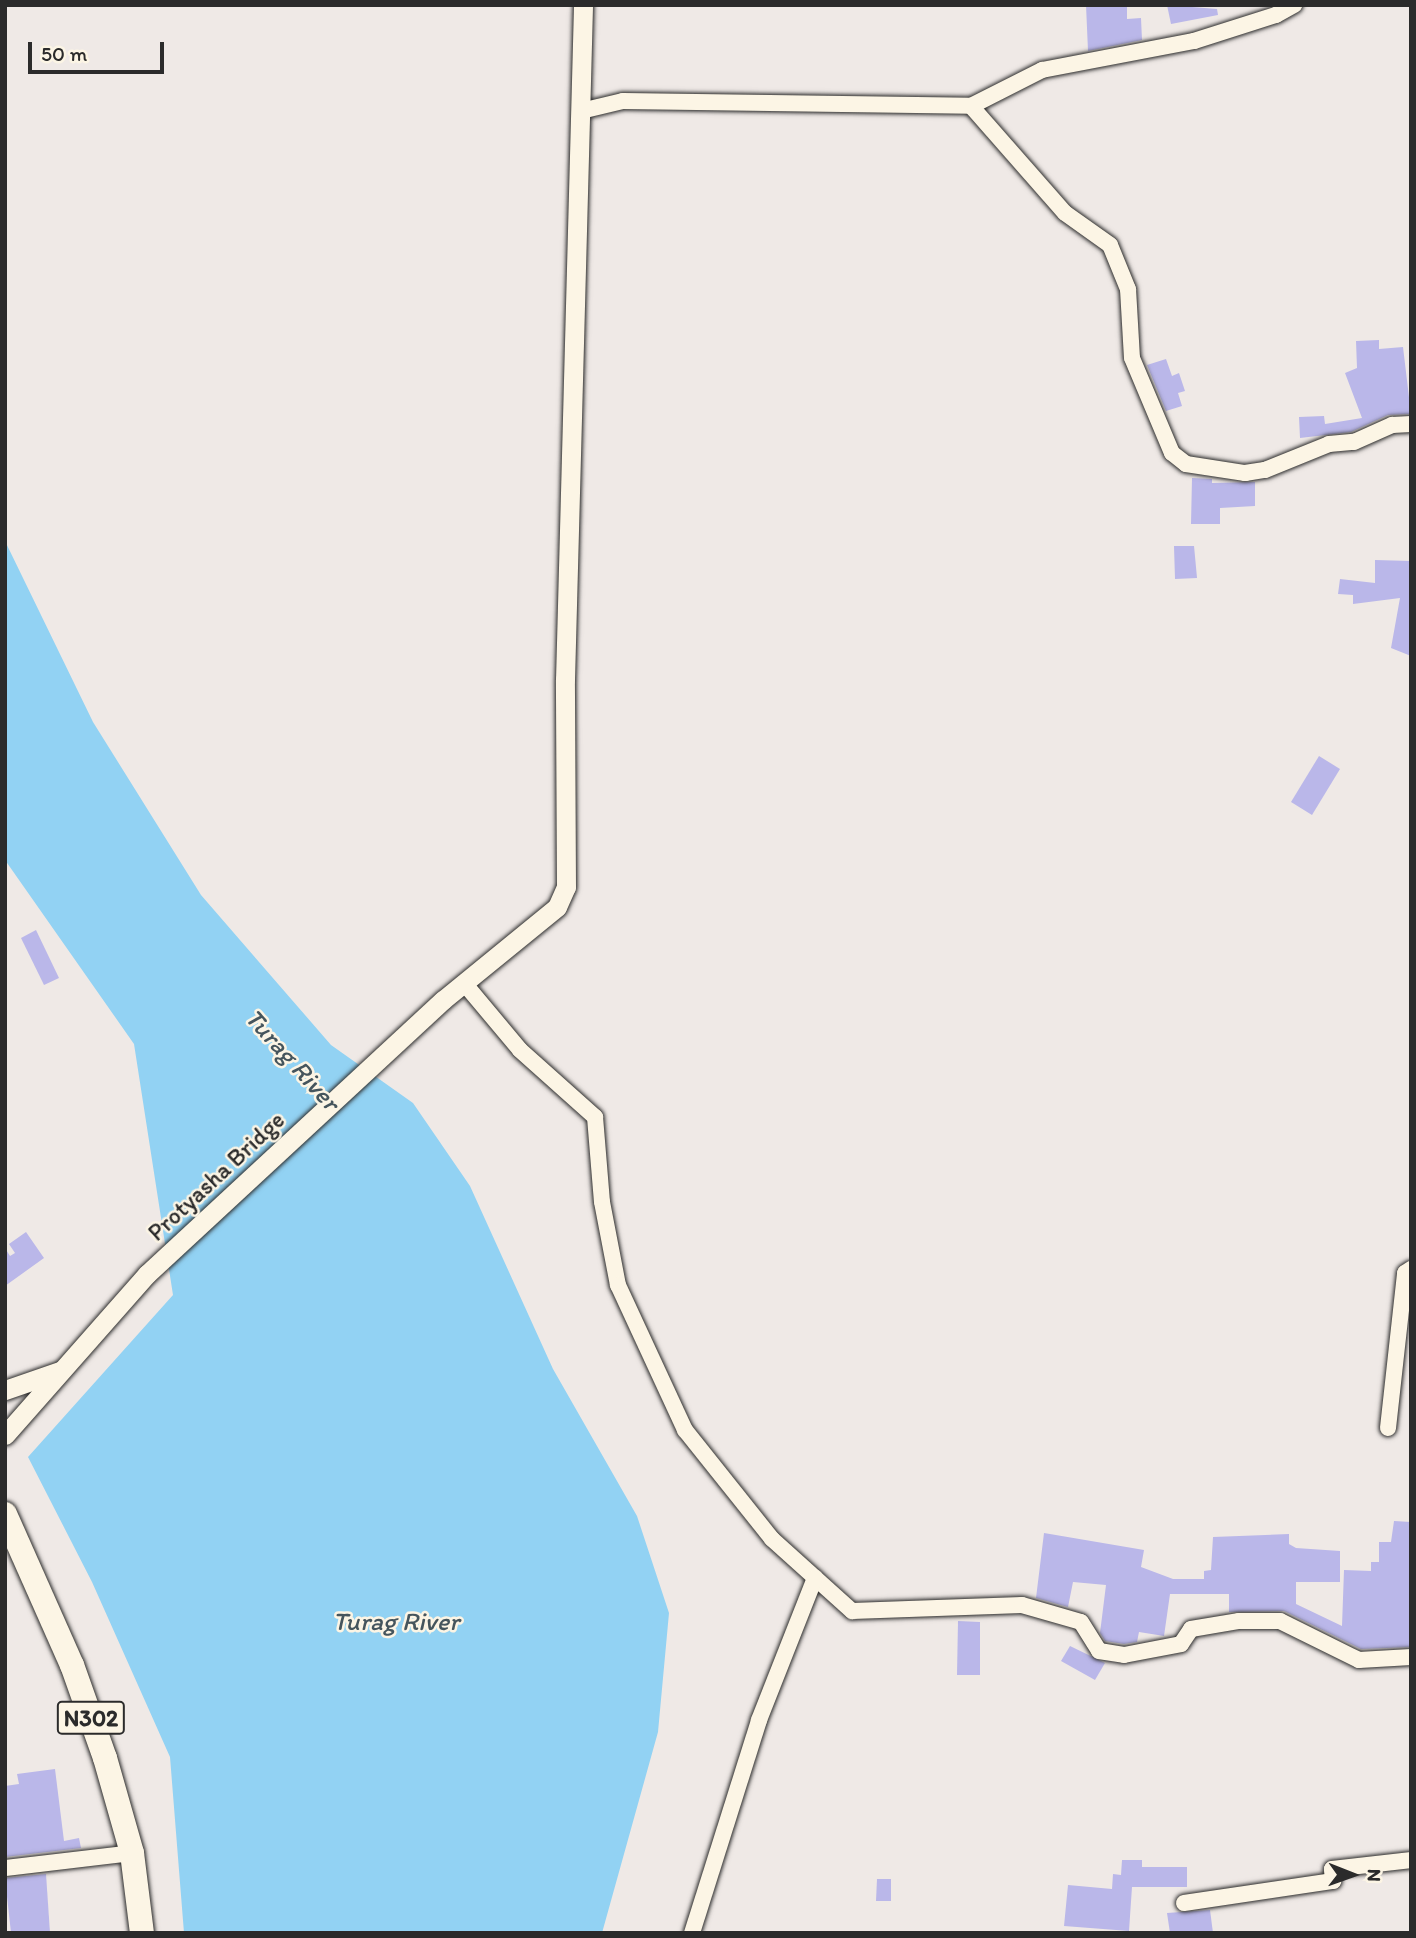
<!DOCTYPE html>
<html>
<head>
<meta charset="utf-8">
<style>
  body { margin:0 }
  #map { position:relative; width:1416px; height:1938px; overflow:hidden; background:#efe9e6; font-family:Itim,sans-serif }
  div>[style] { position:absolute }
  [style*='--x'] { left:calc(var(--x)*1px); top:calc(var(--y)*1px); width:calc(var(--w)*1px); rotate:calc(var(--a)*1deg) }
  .water>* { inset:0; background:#92d2f3 }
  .building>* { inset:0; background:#bab7e9 }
  .roads { filter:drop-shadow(0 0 2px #2b2b2b) drop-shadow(0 0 2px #2b2b2b) }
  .minor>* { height:16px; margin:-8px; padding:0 8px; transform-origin:8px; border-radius:8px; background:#fcf5e5 }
  .tertiary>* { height:19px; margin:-9.5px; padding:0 9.5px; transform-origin:9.5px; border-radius:9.5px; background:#fcf5e5 }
  .trunk>* { height:24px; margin:-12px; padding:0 12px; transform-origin:12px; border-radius:12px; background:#fcf5e5 }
  span { translate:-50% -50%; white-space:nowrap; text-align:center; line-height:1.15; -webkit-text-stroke:5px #fcf5e5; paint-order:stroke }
  .shield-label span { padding:2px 5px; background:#fcf5e5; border:2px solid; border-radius:5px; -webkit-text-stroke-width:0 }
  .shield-label { font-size:23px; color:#2b2b2b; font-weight:700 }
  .street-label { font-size:24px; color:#2b2b2b }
  .water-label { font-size:26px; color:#45555d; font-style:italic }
  .frame { position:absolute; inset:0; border:7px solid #2b2b2b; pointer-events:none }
  .north { position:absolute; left:1318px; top:1840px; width:70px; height:70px; -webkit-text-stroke:5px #fcf5e5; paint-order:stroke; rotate:91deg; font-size:19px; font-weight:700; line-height:28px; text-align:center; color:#2b2b2b }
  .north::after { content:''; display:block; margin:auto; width:24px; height:32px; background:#2b2b2b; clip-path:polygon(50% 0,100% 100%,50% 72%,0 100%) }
  .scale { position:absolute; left:28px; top:42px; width:136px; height:32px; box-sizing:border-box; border:4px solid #2b2b2b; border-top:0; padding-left:9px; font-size:21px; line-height:24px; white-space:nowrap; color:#2b2b2b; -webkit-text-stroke:5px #fcf5e5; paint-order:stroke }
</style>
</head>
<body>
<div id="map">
  <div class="water">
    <i style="clip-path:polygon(5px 541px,93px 722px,201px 895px,331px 1045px,413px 1103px,470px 1186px,553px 1369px,637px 1516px,669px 1613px,658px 1732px,602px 1933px,184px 1933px,170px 1757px,92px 1582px,28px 1457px,173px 1295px,134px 1044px,5px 860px)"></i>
  </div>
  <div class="building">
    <i style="clip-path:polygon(1086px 5px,1127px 5px,1127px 19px,1141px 18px,1142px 40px,1088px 51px)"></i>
    <i style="clip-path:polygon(1167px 5px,1217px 9px,1218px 15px,1171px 24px)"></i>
    <i style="clip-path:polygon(1379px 340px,1379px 349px,1403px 347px,1411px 414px,1388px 415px,1351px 432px,1300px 438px,1299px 417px,1324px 416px,1325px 424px,1362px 418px,1345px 373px,1357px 368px,1356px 341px)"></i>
    <i style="clip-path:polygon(1166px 359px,1172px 376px,1179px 373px,1185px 391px,1178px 393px,1182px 406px,1166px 411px,1147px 365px)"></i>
    <i style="clip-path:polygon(1192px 478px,1212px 479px,1212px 483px,1255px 482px,1255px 506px,1220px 508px,1220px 524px,1191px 524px)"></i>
    <i style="clip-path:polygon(1174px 546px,1194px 546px,1197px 578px,1175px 579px)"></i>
    <i style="clip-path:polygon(1375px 560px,1411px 561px,1411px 656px,1391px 648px,1400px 598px,1353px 604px,1353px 595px,1338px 594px,1340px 579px,1375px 583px)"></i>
    <i style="clip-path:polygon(1319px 756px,1340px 769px,1312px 815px,1291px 802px)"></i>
    <i style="clip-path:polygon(36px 930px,59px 978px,44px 985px,21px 938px)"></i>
    <i style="clip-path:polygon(26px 1232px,44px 1258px,5px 1286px,5px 1248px,10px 1256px,15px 1253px,9px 1244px)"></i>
    <i style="clip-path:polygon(1394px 1521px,1411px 1522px,1411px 1647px,1361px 1649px,1284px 1611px,1229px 1612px,1229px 1594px,1170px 1594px,1164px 1636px,1139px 1632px,1137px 1642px,1124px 1644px,1105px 1641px,1100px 1633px,1106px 1585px,1073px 1582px,1068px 1607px,1036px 1598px,1044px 1533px,1144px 1550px,1141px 1567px,1173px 1579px,1204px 1579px,1204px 1571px,1211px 1570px,1213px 1537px,1289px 1534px,1289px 1544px,1296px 1548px,1340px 1551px,1340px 1582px,1296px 1582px,1296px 1604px,1342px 1626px,1344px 1570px,1371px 1571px,1371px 1562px,1379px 1562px,1379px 1542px,1391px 1542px)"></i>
    <i style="clip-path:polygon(958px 1621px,980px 1622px,980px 1675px,957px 1675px)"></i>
    <i style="clip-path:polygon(1070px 1646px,1105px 1663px,1095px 1680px,1061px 1661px)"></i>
    <i style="clip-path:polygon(55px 1769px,64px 1841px,79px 1838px,81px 1848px,5px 1857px,5px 1786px,19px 1784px,17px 1774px)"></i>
    <i style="clip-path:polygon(1122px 1860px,1142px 1860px,1142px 1867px,1187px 1867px,1187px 1887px,1132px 1887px,1129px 1931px,1064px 1926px,1068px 1885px,1112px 1889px,1113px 1874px,1121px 1875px)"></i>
    <i style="clip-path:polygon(46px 1874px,50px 1933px,11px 1933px,5px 1878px)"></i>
    <i style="clip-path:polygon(877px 1879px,891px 1879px,891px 1901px,876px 1901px)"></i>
    <i style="clip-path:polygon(1210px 1910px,1213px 1933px,1170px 1933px,1167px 1913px)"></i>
  </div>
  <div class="roads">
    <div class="minor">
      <i style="--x:971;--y:106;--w:142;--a:48.7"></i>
      <i style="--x:1065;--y:213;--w:55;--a:35.4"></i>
      <i style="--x:1110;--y:245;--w:48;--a:67.8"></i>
      <i style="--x:1128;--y:289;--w:69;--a:86.7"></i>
      <i style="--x:1132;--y:358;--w:103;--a:67.2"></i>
      <i style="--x:1172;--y:453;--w:18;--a:38"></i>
      <i style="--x:1186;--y:464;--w:60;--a:8.7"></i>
      <i style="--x:1245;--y:473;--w:20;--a:-9"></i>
      <i style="--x:1265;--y:470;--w:69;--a:-22.1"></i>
      <i style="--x:1329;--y:444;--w:25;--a:-5"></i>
      <i style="--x:1354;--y:442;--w:42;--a:-24.1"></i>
      <i style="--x:1392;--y:425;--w:19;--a:-3"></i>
      <i style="--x:581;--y:111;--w:43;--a:-13.4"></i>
      <i style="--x:623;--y:101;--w:348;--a:0.8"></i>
      <i style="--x:971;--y:106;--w:80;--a:-26.9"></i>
      <i style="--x:1042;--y:70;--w:155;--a:-10.8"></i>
      <i style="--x:1194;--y:41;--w:86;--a:-17.6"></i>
      <i style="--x:1276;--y:15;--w:21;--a:-29"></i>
      <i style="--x:464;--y:983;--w:87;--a:50.1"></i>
      <i style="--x:520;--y:1050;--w:101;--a:41.8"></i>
      <i style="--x:595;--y:1117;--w:85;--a:85.3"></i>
      <i style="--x:602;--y:1202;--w:85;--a:79.1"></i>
      <i style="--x:618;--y:1285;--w:160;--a:65.2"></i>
      <i style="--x:685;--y:1430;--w:139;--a:51.4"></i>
      <i style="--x:772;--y:1539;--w:108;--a:42"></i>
      <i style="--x:852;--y:1611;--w:170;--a:-2"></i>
      <i style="--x:1022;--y:1605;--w:61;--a:16.1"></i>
      <i style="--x:1081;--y:1622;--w:34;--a:58"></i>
      <i style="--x:1099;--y:1651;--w:25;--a:9"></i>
      <i style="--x:1124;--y:1655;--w:58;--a:-10.9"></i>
      <i style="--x:1181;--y:1644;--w:18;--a:-56"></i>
      <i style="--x:1191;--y:1629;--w:49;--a:-9.5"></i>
      <i style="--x:1239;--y:1621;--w:41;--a:0"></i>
      <i style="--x:1280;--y:1621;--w:88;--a:26.3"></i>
      <i style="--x:1359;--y:1660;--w:52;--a:-3.3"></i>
      <i style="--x:1388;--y:1428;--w:156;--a:-83.7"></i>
      <i style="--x:1405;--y:1273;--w:7;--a:-34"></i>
      <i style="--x:5;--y:1868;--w:128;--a:-6.7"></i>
      <i style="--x:1184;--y:1903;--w:151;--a:-8.4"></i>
      <i style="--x:1333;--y:1881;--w:12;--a:-95"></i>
      <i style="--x:1332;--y:1869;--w:80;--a:-6.5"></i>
      <i style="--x:692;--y:1933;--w:223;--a:-72.5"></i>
      <i style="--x:759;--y:1720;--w:153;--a:-68.5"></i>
    </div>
    <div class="tertiary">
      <i style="--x:5;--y:1390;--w:58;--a:-19.1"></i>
      <i style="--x:5;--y:1435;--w:215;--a:-48.6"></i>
      <i style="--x:147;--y:1274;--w:403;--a:-42.8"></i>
      <i style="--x:443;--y:1000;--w:147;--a:-39.2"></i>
      <i style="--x:557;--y:907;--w:22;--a:-66"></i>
      <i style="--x:566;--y:887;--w:207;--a:-90.3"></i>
      <i style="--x:565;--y:680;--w:675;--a:-88.47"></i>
    </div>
    <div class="trunk">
      <i style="--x:5;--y:1514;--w:165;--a:66.1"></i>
      <i style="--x:72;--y:1665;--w:99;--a:70.5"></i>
      <i style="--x:105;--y:1758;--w:99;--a:74.1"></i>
      <i style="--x:132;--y:1853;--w:81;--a:82.9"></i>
    </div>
  </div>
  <div class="shield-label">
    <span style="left:91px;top:1718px">N302</span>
  </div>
  <div class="street-label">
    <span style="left:216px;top:1176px;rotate:-43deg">Protyasha Bridge</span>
  </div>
  <div class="water-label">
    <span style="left:292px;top:1060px;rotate:48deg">Turag River</span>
    <span style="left:396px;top:1622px">Turag River</span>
  </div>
  <div class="frame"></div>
  <div class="north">N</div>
  <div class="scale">50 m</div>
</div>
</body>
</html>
